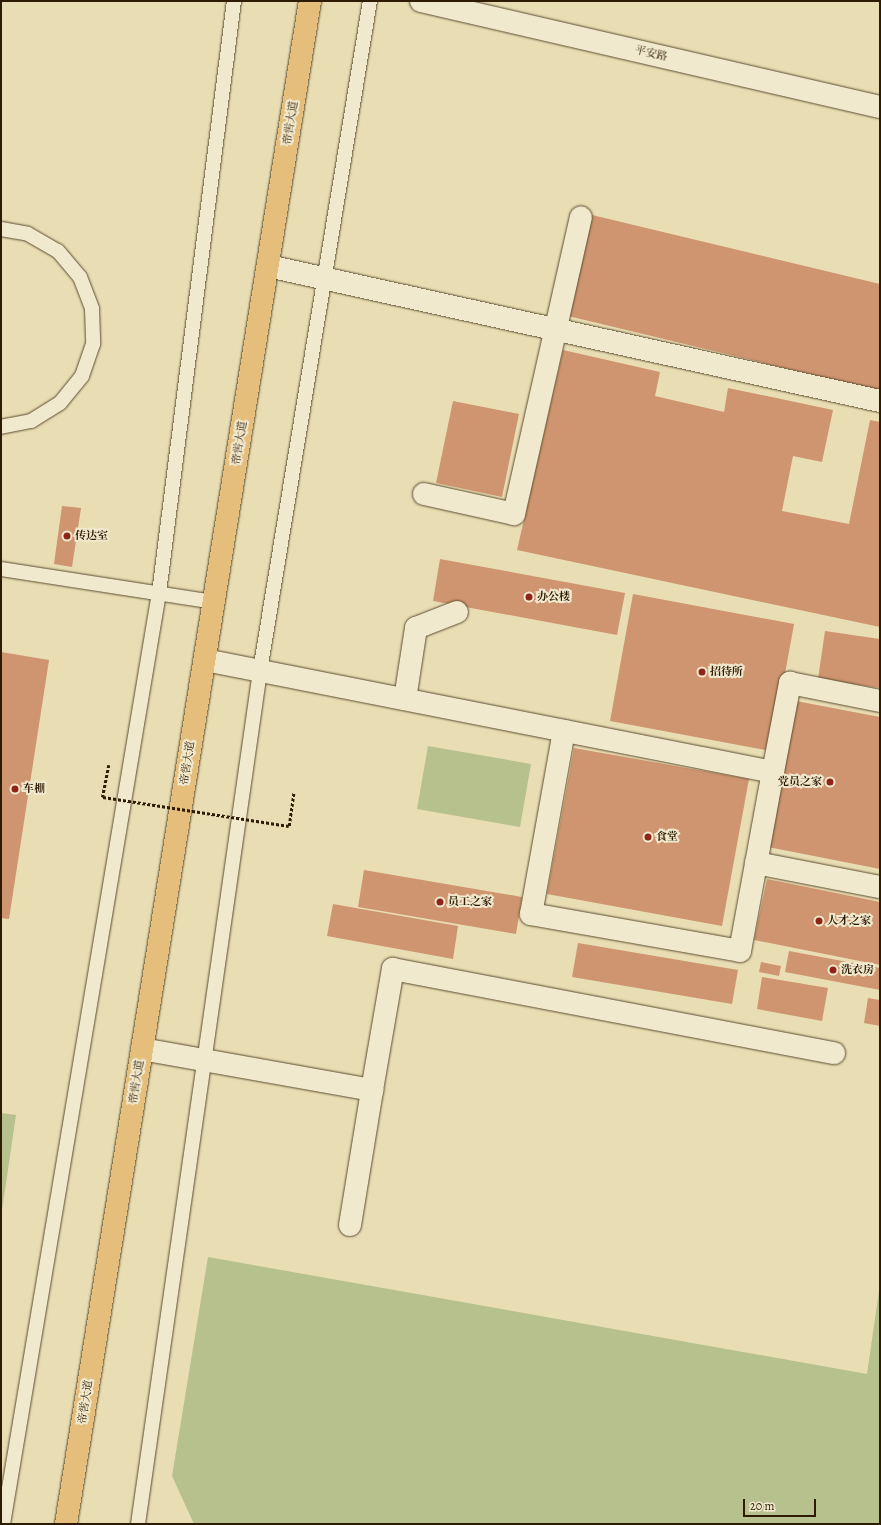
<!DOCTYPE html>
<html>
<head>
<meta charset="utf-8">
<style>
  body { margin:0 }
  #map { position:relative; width:881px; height:1525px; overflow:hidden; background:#e9ddb4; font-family:Alegreya,"Noto Serif SC",serif }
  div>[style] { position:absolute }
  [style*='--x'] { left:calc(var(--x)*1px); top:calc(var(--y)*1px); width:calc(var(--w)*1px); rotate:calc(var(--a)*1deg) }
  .green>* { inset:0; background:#b6c18e }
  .building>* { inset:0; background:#cf9570 }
  .roads { filter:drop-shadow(0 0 1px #5c4c2f) drop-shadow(0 0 1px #5c4c2f) }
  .service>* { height:14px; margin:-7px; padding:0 7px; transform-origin:7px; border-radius:7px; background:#f1e9ce }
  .minor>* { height:22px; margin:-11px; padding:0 11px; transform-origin:11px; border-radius:11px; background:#f1e9ce }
  .tertiary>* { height:22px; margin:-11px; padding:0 11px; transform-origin:11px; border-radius:11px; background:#f1e9ce }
  .trunk>* { height:22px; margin:-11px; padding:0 11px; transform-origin:11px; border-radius:11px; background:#e4be7a }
  .path-bridge>* { height:2.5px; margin-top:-1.25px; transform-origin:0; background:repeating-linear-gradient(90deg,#2d1b03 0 3px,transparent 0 5px) }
  .dots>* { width:11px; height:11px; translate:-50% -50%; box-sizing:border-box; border:2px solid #f1e9ce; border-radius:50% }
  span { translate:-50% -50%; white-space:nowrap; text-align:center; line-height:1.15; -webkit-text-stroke:4px #f1e9ce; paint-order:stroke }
  .street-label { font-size:11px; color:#2d1b03 }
  .poi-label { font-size:11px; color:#2d1b03; font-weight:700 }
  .left { translate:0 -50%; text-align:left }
  .right { translate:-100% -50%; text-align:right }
  .frame { position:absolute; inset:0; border:2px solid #2d1b03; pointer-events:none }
  .scale { position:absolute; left:743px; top:1499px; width:73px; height:18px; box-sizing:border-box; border:2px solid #2d1b03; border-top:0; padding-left:5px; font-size:12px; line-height:14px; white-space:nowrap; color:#2d1b03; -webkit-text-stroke:3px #f1e9ce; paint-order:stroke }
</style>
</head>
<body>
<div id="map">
  <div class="green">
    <i style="clip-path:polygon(428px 746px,531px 764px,520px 827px,417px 809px)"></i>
    <i style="clip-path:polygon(1px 1113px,16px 1115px,1px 1217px)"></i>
    <i style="clip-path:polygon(208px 1257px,867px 1374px,880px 1284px,880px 1524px,194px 1524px,172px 1476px)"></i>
  </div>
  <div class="building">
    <i style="clip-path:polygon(592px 215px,880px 284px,880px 391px,568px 316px)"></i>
    <i style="clip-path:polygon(563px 350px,660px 372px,655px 396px,724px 412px,728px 388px,833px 410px,822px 462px,793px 456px,782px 511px,849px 524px,870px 420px,880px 422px,880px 627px,517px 550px)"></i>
    <i style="clip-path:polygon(453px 401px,519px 414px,502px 497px,436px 483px)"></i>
    <i style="clip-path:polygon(62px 506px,81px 508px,72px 567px,54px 564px)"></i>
    <i style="clip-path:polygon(440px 559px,625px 593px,617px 635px,433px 601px)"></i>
    <i style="clip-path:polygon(633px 594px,794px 624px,771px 751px,610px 721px)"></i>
    <i style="clip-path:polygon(825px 631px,880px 639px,880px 688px,818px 679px)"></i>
    <i style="clip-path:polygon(1px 652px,49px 660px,9px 919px,1px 918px)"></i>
    <i style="clip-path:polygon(796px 701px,880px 717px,880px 869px,768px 847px)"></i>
    <i style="clip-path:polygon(574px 748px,749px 779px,722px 926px,547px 894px)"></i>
    <i style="clip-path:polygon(364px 870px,522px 897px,516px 934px,358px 907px)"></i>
    <i style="clip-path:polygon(767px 879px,880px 902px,880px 965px,754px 940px)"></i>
    <i style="clip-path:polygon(333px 904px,458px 926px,453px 959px,327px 936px)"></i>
    <i style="clip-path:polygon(578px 943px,738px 970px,732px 1004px,572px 977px)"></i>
    <i style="clip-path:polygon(789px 951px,880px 968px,880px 990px,785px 972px)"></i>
    <i style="clip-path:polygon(761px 962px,781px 966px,779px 976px,759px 972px)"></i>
    <i style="clip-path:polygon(762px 977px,828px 988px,822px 1021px,757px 1009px)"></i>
    <i style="clip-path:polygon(868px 998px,880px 1000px,880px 1026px,864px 1023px)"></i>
  </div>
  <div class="roads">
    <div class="service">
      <i style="--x:1;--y:229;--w:27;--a:10"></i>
      <i style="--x:28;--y:234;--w:34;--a:30"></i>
      <i style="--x:58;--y:251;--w:34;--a:50"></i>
      <i style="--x:80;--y:277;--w:34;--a:69"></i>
      <i style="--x:92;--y:309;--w:35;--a:88"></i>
      <i style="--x:93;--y:344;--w:34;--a:109"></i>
      <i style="--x:82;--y:376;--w:35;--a:129"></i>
      <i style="--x:60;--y:403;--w:34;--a:148"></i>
      <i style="--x:31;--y:421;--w:31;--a:169"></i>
      <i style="--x:1;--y:569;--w:216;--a:8.8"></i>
      <i style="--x:3;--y:1524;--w:944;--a:-80.49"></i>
      <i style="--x:159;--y:593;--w:597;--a:-82.78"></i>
      <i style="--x:138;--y:1524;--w:862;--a:-81.86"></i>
      <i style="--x:260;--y:671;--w:679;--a:-80.68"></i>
    </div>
    <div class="minor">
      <i style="--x:268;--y:266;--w:627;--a:12.44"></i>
      <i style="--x:424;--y:494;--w:92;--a:12.5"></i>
      <i style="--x:514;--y:514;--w:304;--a:-77.3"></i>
      <i style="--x:205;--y:660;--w:579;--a:11.15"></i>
      <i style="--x:773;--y:772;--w:91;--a:-79.2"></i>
      <i style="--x:790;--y:683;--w:92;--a:11.3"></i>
      <i style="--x:405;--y:699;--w:72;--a:-81.2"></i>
      <i style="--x:416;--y:628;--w:44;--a:-21.3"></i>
      <i style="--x:564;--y:731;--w:186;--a:100.2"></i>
      <i style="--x:531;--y:914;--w:212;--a:10"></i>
      <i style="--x:740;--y:951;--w:182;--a:-79.6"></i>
      <i style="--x:756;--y:863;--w:126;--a:11"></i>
      <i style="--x:142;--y:1049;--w:234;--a:10.1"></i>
      <i style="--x:372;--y:1090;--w:123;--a:-80.2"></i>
      <i style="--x:393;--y:969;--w:449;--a:10.8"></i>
      <i style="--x:350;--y:1225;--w:137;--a:-80.7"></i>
    </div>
    <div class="tertiary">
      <i style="--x:421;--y:1;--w:471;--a:13"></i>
    </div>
    <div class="trunk">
      <i style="--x:66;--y:1524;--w:1542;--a:-80.9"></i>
    </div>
  </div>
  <div class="path-bridge">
    <i style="--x:109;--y:765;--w:33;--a:101"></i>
    <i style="--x:103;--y:797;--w:188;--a:8.9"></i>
    <i style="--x:289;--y:826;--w:34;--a:-82"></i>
  </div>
  <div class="dots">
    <i style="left:67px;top:536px;background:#8f2418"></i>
    <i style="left:529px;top:597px;background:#8f2418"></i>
    <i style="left:702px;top:672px;background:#8f2418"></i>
    <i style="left:830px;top:782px;background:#8f2418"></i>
    <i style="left:15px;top:789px;background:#8f2418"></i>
    <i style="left:648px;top:837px;background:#8f2418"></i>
    <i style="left:440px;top:902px;background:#8f2418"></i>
    <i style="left:819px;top:921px;background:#8f2418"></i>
    <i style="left:833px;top:970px;background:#8f2418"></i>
  </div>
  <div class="street-label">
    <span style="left:651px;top:54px;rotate:13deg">平安路</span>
    <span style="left:291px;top:123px;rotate:-81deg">帝喾大道</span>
    <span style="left:240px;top:443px;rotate:-81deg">帝喾大道</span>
    <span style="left:188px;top:763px;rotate:-81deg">帝喾大道</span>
    <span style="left:137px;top:1082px;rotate:-81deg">帝喾大道</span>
    <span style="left:86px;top:1402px;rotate:-81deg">帝喾大道</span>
  </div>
  <div class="poi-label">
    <span class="left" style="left:75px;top:536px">传达室</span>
    <span class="left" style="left:537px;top:597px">办公楼</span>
    <span class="left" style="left:710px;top:672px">招待所</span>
    <span class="right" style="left:822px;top:782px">党员之家</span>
    <span class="left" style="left:23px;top:789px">车棚</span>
    <span class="left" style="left:656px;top:837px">食堂</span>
    <span class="left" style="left:448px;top:902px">员工之家</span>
    <span class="left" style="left:827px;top:921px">人才之家</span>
    <span class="left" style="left:841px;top:970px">洗衣房</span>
  </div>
  <div class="frame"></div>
  <div class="scale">20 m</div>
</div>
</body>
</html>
